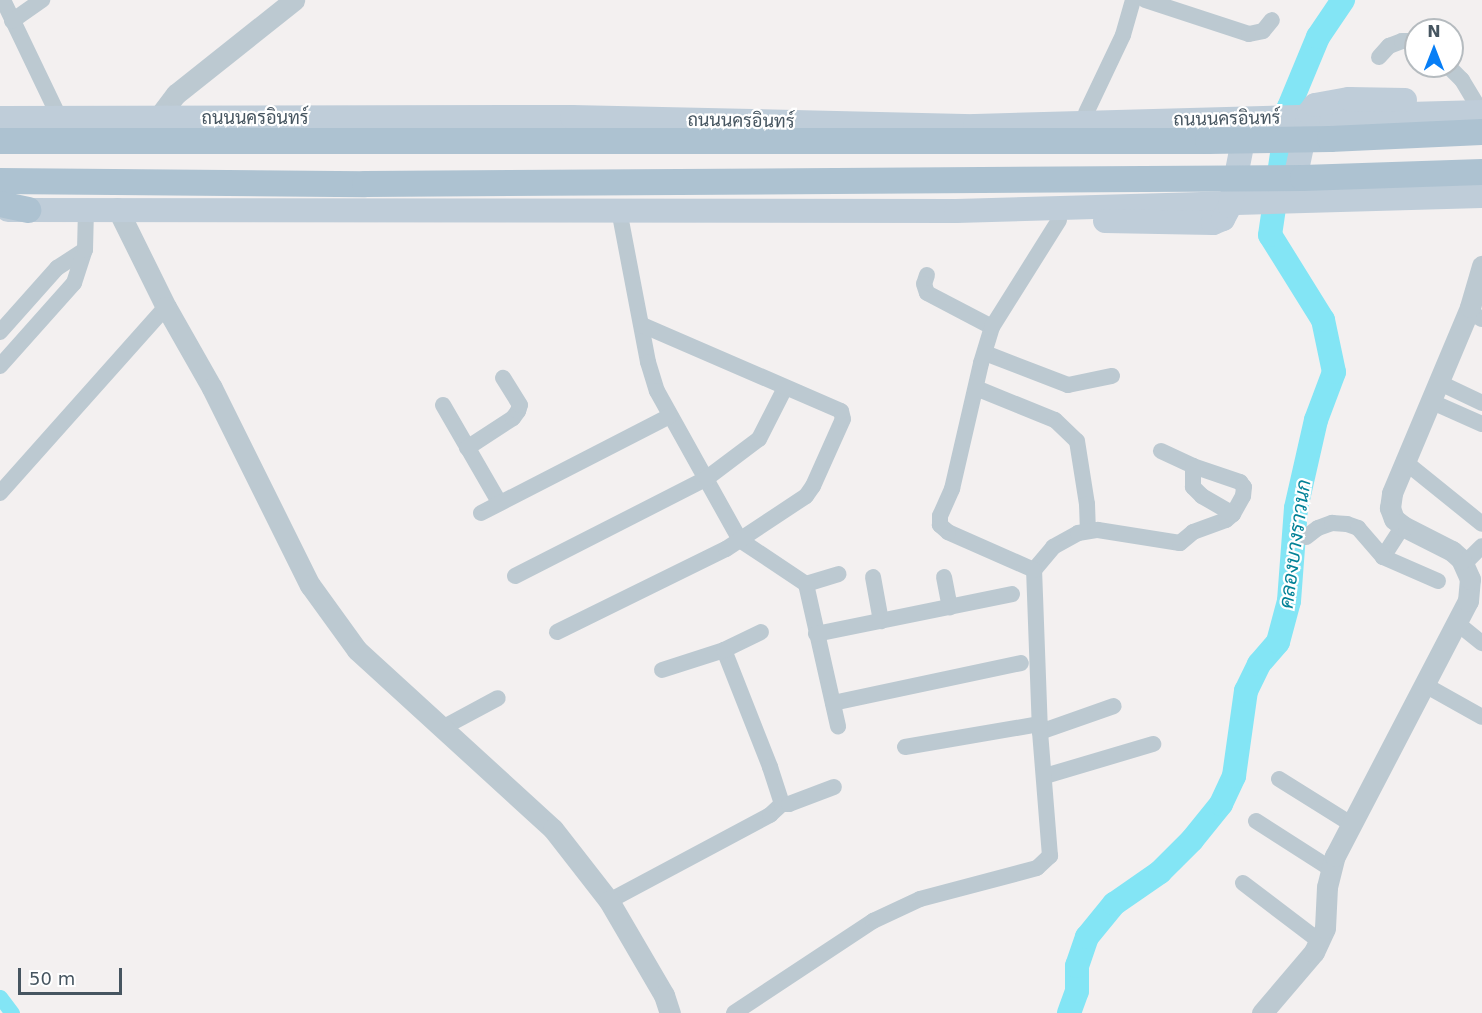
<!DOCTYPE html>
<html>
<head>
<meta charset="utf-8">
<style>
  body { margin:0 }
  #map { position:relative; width:1482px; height:1013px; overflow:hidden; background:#f3f0f0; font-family:"DejaVu Sans",Sarabun,sans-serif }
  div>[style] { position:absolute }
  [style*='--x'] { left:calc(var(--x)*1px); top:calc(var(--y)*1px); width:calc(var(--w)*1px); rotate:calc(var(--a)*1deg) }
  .canal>* { height:15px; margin:-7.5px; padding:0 7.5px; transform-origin:7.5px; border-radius:7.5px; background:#83e5f5 }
  .river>* { height:24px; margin:-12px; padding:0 12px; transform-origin:12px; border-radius:12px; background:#83e5f5 }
  .minor>* { height:16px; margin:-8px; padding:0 8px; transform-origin:8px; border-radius:8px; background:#bcc9d1 }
  .tertiary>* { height:21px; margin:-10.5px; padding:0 10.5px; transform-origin:10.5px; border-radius:10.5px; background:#bcc9d1 }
  .secondary>* { height:24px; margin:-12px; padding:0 12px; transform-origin:12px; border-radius:12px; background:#bfcdd9 }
  .primary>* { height:26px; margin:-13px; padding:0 13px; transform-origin:13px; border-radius:13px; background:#adc2d1 }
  span { translate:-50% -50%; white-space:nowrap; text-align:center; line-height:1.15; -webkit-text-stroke:4.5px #fff; paint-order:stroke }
  .street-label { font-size:18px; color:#465560 }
  .water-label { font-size:20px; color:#038297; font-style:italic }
  .north { position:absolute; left:1404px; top:18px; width:60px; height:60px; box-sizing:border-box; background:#fff; border:2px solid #b5bbbf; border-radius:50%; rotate:0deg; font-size:16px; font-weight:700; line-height:24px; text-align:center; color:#465560 }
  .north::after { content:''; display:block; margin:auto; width:21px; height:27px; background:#077ef6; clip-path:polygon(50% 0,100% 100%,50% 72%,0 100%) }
  .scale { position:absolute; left:18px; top:968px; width:104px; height:27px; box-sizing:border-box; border:3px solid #465560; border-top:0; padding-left:8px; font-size:18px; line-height:21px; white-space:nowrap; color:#465560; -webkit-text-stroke:4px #fff; paint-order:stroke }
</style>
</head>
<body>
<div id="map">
  <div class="canal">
    <i style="--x:0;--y:997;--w:20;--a:53"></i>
  </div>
  <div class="river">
    <i style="--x:1069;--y:1013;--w:23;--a:-70"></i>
    <i style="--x:1077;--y:991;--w:25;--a:-90"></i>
    <i style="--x:1077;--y:966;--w:31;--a:-71"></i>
    <i style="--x:1087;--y:937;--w:43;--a:-50.7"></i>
    <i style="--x:1114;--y:904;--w:56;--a:-34.8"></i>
    <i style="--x:1160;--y:872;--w:45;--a:-45"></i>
    <i style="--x:1192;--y:840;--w:46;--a:-51.1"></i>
    <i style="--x:1221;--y:804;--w:31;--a:-65"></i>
    <i style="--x:1234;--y:776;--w:86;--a:-82"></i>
    <i style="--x:1246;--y:691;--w:30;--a:-64"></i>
    <i style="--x:1259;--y:664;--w:29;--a:-49"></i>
    <i style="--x:1278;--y:642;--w:42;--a:-75"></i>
    <i style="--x:1289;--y:601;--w:93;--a:-85.7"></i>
    <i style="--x:1296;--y:508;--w:90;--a:-77.2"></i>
    <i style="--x:1316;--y:420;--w:51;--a:-69.4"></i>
    <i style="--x:1334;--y:372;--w:53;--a:-101.9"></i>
    <i style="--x:1323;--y:320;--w:100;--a:-121.9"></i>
    <i style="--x:1270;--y:235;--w:129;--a:-81.6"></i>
    <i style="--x:1289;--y:107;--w:76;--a:-67.5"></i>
    <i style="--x:1318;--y:37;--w:45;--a:-56"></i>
  </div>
  <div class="minor">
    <i style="--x:3;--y:0;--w:132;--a:64.4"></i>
    <i style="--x:1145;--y:0;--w:109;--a:18.1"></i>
    <i style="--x:1249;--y:34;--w:14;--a:-12"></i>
    <i style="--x:1263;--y:31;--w:14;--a:-51"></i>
    <i style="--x:12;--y:21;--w:37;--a:-35"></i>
    <i style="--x:1379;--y:57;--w:15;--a:-48"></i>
    <i style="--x:1389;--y:46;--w:14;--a:-21"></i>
    <i style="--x:1402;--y:41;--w:14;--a:0"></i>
    <i style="--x:1448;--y:66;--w:20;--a:45"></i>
    <i style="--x:1462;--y:80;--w:26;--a:59"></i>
    <i style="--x:1086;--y:113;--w:86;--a:-64.6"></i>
    <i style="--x:1123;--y:35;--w:36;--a:-74"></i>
    <i style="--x:619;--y:210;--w:155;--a:79.2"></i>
    <i style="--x:648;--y:362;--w:30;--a:73"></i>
    <i style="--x:657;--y:391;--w:171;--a:60.9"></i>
    <i style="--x:740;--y:540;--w:79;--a:33.7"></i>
    <i style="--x:806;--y:584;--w:146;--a:77.3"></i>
    <i style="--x:927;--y:275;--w:9;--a:108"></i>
    <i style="--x:924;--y:284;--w:9;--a:72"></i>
    <i style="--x:927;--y:293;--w:73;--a:27.6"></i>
    <i style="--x:1468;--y:311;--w:16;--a:30"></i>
    <i style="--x:0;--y:332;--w:86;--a:-48.3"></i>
    <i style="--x:57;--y:268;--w:33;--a:-33"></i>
    <i style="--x:985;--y:353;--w:89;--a:21.1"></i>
    <i style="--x:1068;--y:385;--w:45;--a:-11.6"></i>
    <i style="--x:0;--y:366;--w:111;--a:-48.3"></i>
    <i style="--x:74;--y:283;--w:35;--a:-72"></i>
    <i style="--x:85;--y:250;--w:42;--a:-88.6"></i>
    <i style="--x:1438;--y:382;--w:49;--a:25.5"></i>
    <i style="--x:976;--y:388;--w:85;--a:22.1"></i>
    <i style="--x:1055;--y:420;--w:30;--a:44"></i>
    <i style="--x:1077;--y:441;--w:64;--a:81"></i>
    <i style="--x:1087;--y:504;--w:26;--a:88"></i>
    <i style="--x:1430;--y:401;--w:57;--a:23.9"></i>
    <i style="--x:443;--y:405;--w:112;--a:60"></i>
    <i style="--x:467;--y:448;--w:55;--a:-33.1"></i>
    <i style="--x:513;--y:418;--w:9;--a:-54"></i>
    <i style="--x:518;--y:411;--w:6;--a:-72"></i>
    <i style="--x:520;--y:405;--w:32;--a:-122"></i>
    <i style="--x:1161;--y:451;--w:35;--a:25"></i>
    <i style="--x:1193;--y:466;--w:50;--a:18.8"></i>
    <i style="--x:1240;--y:482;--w:6;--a:51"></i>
    <i style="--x:1244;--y:487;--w:9;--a:96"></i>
    <i style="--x:1243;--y:496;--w:21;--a:119"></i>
    <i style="--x:1404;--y:461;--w:100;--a:38.9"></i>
    <i style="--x:0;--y:493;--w:249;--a:-48.3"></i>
    <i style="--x:481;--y:513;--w:212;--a:-27.2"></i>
    <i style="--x:1403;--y:526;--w:37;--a:123"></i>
    <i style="--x:1383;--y:557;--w:60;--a:23.6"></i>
    <i style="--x:1306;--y:537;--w:15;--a:-37"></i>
    <i style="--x:1318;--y:528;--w:15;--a:-20"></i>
    <i style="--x:1332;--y:523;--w:15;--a:4"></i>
    <i style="--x:1347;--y:524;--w:12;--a:20"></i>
    <i style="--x:1358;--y:528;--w:38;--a:49"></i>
    <i style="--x:1464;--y:564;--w:25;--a:-45"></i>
    <i style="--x:1034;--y:570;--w:30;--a:-50"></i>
    <i style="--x:1053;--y:547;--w:29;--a:-29"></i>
    <i style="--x:1078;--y:533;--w:20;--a:-9"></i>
    <i style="--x:1098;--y:530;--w:83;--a:9"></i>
    <i style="--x:1180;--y:543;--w:17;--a:-40"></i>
    <i style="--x:1193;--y:532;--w:35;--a:-20"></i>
    <i style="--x:1226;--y:520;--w:9;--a:-41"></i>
    <i style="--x:1233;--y:514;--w:36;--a:-150"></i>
    <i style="--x:1202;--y:496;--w:13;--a:-135"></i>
    <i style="--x:1193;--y:487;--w:21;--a:-90"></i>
    <i style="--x:515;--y:576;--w:216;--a:-27"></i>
    <i style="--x:707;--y:478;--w:65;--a:-36.9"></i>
    <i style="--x:759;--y:439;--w:57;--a:-63"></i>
    <i style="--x:873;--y:577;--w:45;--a:79.7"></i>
    <i style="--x:944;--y:577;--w:31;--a:79"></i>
    <i style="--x:806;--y:584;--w:34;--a:-17"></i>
    <i style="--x:1457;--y:623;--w:32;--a:39"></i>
    <i style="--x:557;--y:632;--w:188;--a:-26.2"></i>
    <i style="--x:726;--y:549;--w:96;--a:-33.5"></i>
    <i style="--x:806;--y:496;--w:12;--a:-55"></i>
    <i style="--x:813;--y:486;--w:73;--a:-65.9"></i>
    <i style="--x:843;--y:419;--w:8;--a:-104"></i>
    <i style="--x:841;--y:411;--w:217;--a:-156.6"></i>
    <i style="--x:816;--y:634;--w:200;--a:-11.5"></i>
    <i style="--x:724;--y:650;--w:126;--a:68.5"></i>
    <i style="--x:770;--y:767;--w:39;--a:72"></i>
    <i style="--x:662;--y:670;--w:65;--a:-17.9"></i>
    <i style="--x:724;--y:650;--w:41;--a:-25.9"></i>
    <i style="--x:1425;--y:685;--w:65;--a:29.3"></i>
    <i style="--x:833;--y:703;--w:192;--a:-12"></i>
    <i style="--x:444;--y:727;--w:61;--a:-28.2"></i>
    <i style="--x:1040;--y:732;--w:78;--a:-19.4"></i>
    <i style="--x:905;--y:747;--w:137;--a:-9.7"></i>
    <i style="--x:1045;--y:776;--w:113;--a:-16.5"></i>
    <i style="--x:1279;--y:779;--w:85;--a:32"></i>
    <i style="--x:1256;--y:821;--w:89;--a:32.6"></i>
    <i style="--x:1243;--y:883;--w:96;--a:37.3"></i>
    <i style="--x:609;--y:901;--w:183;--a:-28.1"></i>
    <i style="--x:770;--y:815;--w:16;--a:-43"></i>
    <i style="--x:782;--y:804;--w:7;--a:0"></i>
    <i style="--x:789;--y:804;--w:48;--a:-20.7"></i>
    <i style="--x:734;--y:1013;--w:167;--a:-33.5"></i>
    <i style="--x:873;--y:921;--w:52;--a:-25.1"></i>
    <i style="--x:920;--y:899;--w:121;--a:-14.8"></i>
    <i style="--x:1037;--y:868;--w:18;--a:-43"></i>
    <i style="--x:1050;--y:856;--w:124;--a:-94.6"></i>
    <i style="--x:1040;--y:732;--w:162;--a:-92.1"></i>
    <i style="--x:1034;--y:570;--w:94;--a:-156.2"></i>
    <i style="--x:948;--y:532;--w:11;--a:-139"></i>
    <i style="--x:940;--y:525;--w:9;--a:-90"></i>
    <i style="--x:940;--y:516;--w:30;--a:-66"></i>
    <i style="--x:952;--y:489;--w:129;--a:-77"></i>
    <i style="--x:981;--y:363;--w:38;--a:-73"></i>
    <i style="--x:992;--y:327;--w:126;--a:-57.9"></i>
  </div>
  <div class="tertiary">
    <i style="--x:157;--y:119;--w:31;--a:-53"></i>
    <i style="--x:176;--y:94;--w:151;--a:-38.5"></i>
    <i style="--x:117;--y:208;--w:110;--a:63.7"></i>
    <i style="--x:166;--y:307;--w:93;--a:60.4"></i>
    <i style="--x:212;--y:388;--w:220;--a:63.6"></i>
    <i style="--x:310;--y:585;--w:80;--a:54.1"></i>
    <i style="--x:357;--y:650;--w:265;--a:42.4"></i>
    <i style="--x:553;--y:829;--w:91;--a:52.1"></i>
    <i style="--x:609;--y:901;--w:109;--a:59.7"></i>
    <i style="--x:664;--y:995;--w:19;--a:72"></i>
    <i style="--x:1262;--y:1013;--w:80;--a:-49.6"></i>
    <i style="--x:1314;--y:952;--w:26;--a:-65"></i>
    <i style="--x:1325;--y:928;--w:41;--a:-87.2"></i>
    <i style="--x:1327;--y:887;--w:32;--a:-76"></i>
    <i style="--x:1335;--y:856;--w:288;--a:-62.5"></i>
    <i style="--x:1468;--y:601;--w:22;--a:-85"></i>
    <i style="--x:1470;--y:579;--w:22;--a:-114"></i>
    <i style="--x:1461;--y:559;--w:12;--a:-138"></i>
    <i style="--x:1452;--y:551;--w:55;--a:-153"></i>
    <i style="--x:1403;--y:526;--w:11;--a:-142"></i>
    <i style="--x:1394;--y:519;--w:12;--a:-110"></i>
    <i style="--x:1390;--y:508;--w:15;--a:-82"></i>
    <i style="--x:1392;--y:493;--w:202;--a:-67.2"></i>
    <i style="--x:1470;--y:307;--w:43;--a:-73.7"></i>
  </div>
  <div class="secondary">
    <i style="--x:0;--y:118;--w:572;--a:-0.1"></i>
    <i style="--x:572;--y:117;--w:403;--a:1.3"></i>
    <i style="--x:975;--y:126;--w:507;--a:-1.58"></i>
    <i style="--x:1291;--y:198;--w:87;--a:-78"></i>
    <i style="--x:1309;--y:113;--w:10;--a:-53"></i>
    <i style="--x:1315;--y:105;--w:35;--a:-10"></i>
    <i style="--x:1349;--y:99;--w:56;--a:1"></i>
    <i style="--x:8;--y:210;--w:948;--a:0.06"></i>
    <i style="--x:956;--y:211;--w:526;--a:-1.63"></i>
    <i style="--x:1105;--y:221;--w:108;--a:1.1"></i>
    <i style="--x:1213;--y:223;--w:11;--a:-22"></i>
    <i style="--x:1223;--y:219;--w:15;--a:-62"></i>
    <i style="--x:1230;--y:206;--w:87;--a:-78.7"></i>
  </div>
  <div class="primary">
    <i style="--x:0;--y:141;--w:1208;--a:0"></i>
    <i style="--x:1208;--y:141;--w:122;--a:-0.9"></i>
    <i style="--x:1330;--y:139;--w:152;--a:-2.6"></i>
    <i style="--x:0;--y:181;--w:365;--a:0.5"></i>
    <i style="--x:365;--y:184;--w:938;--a:-0.37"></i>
    <i style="--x:1303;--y:178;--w:179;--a:-1.9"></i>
    <i style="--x:0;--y:204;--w:29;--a:12"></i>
  </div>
  <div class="street-label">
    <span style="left:255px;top:118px">ถนนนครอินทร์</span>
    <span style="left:1227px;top:119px;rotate:-1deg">ถนนนครอินทร์</span>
    <span style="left:741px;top:121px;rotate:1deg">ถนนนครอินทร์</span>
  </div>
  <div class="water-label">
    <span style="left:1295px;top:544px;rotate:-82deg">คลองบางราวนก</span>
  </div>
  <div class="north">N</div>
  <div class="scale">50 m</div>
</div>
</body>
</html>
